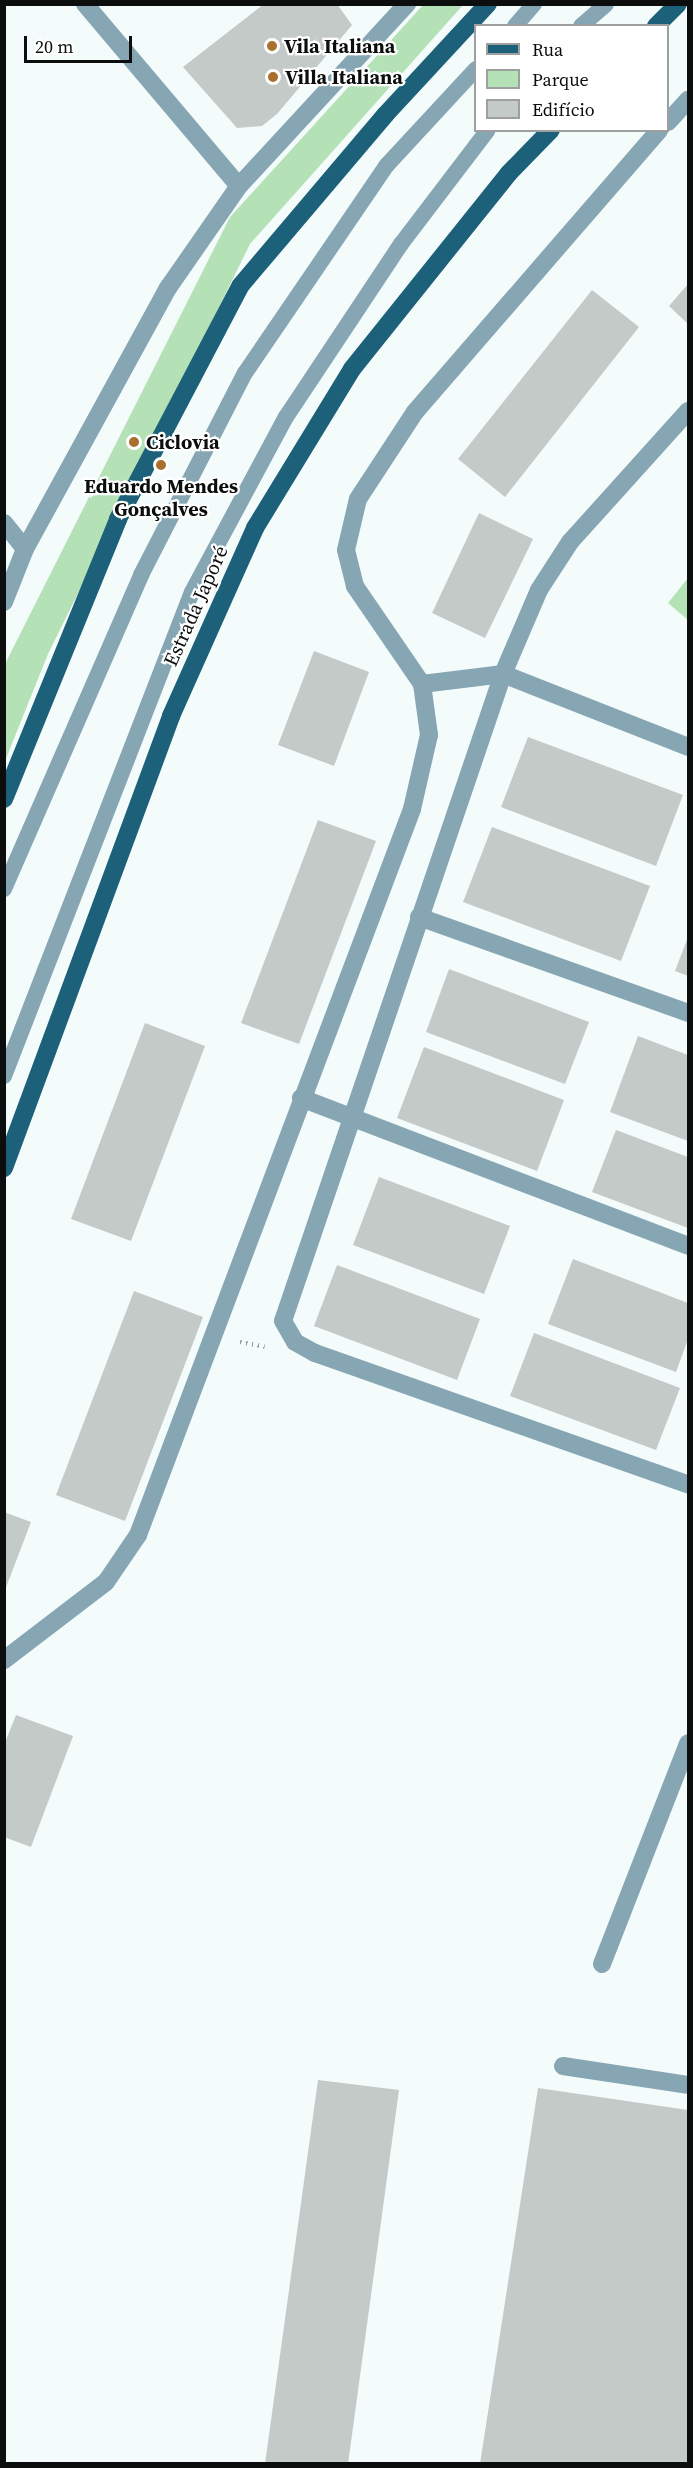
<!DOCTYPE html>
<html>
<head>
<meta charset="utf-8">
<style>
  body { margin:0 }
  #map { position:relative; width:693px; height:2468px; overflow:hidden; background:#f4fbfb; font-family:"Source Serif 4",serif }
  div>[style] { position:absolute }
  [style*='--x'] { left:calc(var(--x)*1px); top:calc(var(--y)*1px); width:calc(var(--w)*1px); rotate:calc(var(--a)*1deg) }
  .green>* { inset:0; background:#b4e1b6 }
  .building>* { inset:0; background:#c4cac8 }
  .path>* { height:4px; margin-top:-2px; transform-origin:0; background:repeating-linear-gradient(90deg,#949999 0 1.5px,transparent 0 6px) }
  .lane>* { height:16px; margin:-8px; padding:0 8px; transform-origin:8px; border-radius:8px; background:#86a6b4 }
  .street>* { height:18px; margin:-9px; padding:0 9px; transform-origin:9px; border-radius:9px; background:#86a6b4 }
  .primary>* { height:18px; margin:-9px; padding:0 9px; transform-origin:9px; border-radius:9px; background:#1c6179 }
  .dots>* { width:16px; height:16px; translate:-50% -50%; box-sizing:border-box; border:3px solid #fff; border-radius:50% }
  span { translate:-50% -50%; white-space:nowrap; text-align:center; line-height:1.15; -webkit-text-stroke:4.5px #fff; paint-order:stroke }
  .poi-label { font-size:20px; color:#0c0e0e; font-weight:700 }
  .left { translate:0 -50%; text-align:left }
  .street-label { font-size:20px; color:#0c0e0e }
  .frame { position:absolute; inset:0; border:6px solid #0c0e0e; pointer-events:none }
  .legend { position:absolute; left:474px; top:24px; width:195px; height:108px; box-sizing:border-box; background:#fff; border:2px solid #9e9f9f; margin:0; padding:8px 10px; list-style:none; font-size:18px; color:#0c0e0e }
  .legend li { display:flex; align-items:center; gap:12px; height:30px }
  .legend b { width:30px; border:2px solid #9e9f9f }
  .scale { position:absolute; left:24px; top:36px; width:108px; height:27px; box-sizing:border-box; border:3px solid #0c0e0e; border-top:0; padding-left:8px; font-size:18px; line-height:21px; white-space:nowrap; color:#0c0e0e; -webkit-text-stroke:4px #fff; paint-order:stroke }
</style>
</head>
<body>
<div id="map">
  <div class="green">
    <i style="clip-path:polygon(423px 5px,463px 5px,250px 244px,48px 654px,5px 761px,5px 664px,230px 217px)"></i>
    <i style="clip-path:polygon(688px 578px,688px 620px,668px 603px)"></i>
  </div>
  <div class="building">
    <i style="clip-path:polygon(264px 4px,337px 4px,352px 25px,277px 114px,262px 126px,237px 128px,183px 67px)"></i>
    <i style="clip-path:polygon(688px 284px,688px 324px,669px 306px)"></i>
    <i style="clip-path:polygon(592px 290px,639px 327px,505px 497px,458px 459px)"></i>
    <i style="clip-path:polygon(479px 513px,533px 539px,485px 638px,432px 613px)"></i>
    <i style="clip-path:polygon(314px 651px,369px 672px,334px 766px,278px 745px)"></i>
    <i style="clip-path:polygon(528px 737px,683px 795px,656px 866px,501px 807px)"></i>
    <i style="clip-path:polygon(318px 820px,376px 841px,299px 1044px,241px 1023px)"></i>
    <i style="clip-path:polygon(492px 827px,650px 886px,621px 961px,463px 902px)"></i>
    <i style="clip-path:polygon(688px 937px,688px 976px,675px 971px)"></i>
    <i style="clip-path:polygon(449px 969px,589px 1022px,565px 1084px,426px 1032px)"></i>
    <i style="clip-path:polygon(145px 1023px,205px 1046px,131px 1241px,71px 1219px)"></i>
    <i style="clip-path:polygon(638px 1036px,688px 1055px,688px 1141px,610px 1112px)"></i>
    <i style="clip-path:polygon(424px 1047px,564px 1100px,537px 1171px,397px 1118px)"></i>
    <i style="clip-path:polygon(616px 1130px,688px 1157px,688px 1228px,592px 1192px)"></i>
    <i style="clip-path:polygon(379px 1177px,510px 1226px,484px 1294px,353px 1245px)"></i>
    <i style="clip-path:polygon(573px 1259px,688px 1303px,688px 1339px,676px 1372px,548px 1324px)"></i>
    <i style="clip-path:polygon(337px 1265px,480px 1319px,457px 1380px,314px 1326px)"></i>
    <i style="clip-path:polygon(134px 1291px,203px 1317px,125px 1521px,56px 1495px)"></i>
    <i style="clip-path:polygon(534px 1333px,680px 1388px,656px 1450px,510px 1396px)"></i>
    <i style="clip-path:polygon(4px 1512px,31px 1522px,5px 1590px,4px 1590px)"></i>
    <i style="clip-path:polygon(16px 1715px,73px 1736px,31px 1847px,4px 1837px,4px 1745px)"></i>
    <i style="clip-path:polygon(318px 2080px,399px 2090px,348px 2464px,265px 2464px)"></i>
    <i style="clip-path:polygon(538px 2088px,688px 2110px,688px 2464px,480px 2464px)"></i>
  </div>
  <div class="path">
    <i style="--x:240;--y:1342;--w:25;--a:11"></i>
  </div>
  <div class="lane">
    <i style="--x:515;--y:26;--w:29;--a:-49"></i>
    <i style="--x:581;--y:26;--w:33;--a:-41"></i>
    <i style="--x:4;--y:889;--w:343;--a:-66.4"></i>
    <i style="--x:141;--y:575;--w:227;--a:-62.8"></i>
    <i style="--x:245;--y:373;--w:252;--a:-55.7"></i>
    <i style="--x:387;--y:165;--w:131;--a:-47.2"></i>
    <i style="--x:4;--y:1076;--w:519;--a:-68.77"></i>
    <i style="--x:192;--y:592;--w:199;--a:-61.8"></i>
    <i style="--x:286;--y:417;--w:208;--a:-56.4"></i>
    <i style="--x:401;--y:244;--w:143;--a:-52.7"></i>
  </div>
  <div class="street">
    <i style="--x:85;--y:4;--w:238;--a:49.8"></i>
    <i style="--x:668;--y:122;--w:30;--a:-48"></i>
    <i style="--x:688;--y:411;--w:176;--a:132"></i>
    <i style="--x:570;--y:542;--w:57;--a:122.9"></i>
    <i style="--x:539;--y:590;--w:91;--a:113.2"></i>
    <i style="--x:503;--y:674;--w:683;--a:108.78"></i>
    <i style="--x:283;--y:1321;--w:24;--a:60"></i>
    <i style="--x:295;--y:1342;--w:23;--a:29"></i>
    <i style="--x:315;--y:1353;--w:395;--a:19.4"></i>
    <i style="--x:4;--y:523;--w:33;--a:51"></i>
    <i style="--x:4;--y:602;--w:57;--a:-68.4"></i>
    <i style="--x:25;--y:549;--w:298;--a:-61.3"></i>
    <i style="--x:168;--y:288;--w:124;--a:-55.2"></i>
    <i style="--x:239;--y:186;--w:248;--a:-47.3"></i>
    <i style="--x:422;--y:684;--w:82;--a:-7"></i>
    <i style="--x:503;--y:674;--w:199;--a:21.5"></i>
    <i style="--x:419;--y:917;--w:286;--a:19.6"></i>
    <i style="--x:301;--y:1098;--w:414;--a:20.9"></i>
    <i style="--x:4;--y:1660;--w:128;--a:-37.4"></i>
    <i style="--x:106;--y:1582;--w:57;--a:-55.8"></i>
    <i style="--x:138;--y:1535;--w:776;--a:-69.32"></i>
    <i style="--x:412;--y:809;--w:76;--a:-77.1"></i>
    <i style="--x:429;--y:735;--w:51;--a:-97.8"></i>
    <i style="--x:422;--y:684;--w:119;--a:-124.4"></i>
    <i style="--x:355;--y:586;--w:37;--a:-104"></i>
    <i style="--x:346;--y:550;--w:52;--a:-76.8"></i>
    <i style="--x:358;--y:499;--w:104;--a:-56.8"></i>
    <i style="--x:415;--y:412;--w:373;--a:-49.1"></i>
    <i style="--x:602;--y:1964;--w:237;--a:-68.7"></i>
    <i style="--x:563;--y:2066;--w:126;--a:8.6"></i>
  </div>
  <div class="primary">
    <i style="--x:656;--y:26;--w:31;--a:-45"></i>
    <i style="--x:4;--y:799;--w:302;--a:-67.8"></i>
    <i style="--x:118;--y:519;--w:264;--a:-62.3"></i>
    <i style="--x:241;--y:285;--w:224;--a:-49.7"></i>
    <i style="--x:386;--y:114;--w:150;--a:-47.2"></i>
    <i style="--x:4;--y:1168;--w:482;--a:-69.7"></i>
    <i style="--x:171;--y:716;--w:206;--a:-65.9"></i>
    <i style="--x:255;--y:528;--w:186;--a:-58.6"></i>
    <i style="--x:352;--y:369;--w:251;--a:-51.3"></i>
    <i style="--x:509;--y:173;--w:60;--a:-45.7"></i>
  </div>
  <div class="dots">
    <i style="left:272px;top:46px;background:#a86f2d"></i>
    <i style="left:273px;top:77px;background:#a86f2d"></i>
    <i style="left:134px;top:442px;background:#a86f2d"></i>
    <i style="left:161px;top:465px;background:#a86f2d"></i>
  </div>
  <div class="poi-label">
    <span class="left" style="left:284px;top:46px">Vila Italiana</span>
    <span class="left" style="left:285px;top:77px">Villa Italiana</span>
    <span class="left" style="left:146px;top:442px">Ciclovia</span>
    <span style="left:161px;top:498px">Eduardo Mendes<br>Gonçalves</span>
  </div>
  <div class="street-label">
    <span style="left:196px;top:606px;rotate:-66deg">Estrada Japoré</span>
  </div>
  <div class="frame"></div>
  <ul class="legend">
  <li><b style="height:8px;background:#1c6179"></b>Rua</li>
  <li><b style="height:16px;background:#b4e1b6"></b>Parque</li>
  <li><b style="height:16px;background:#c4cac8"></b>Edifício</li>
  </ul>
  <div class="scale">20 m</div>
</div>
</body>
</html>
